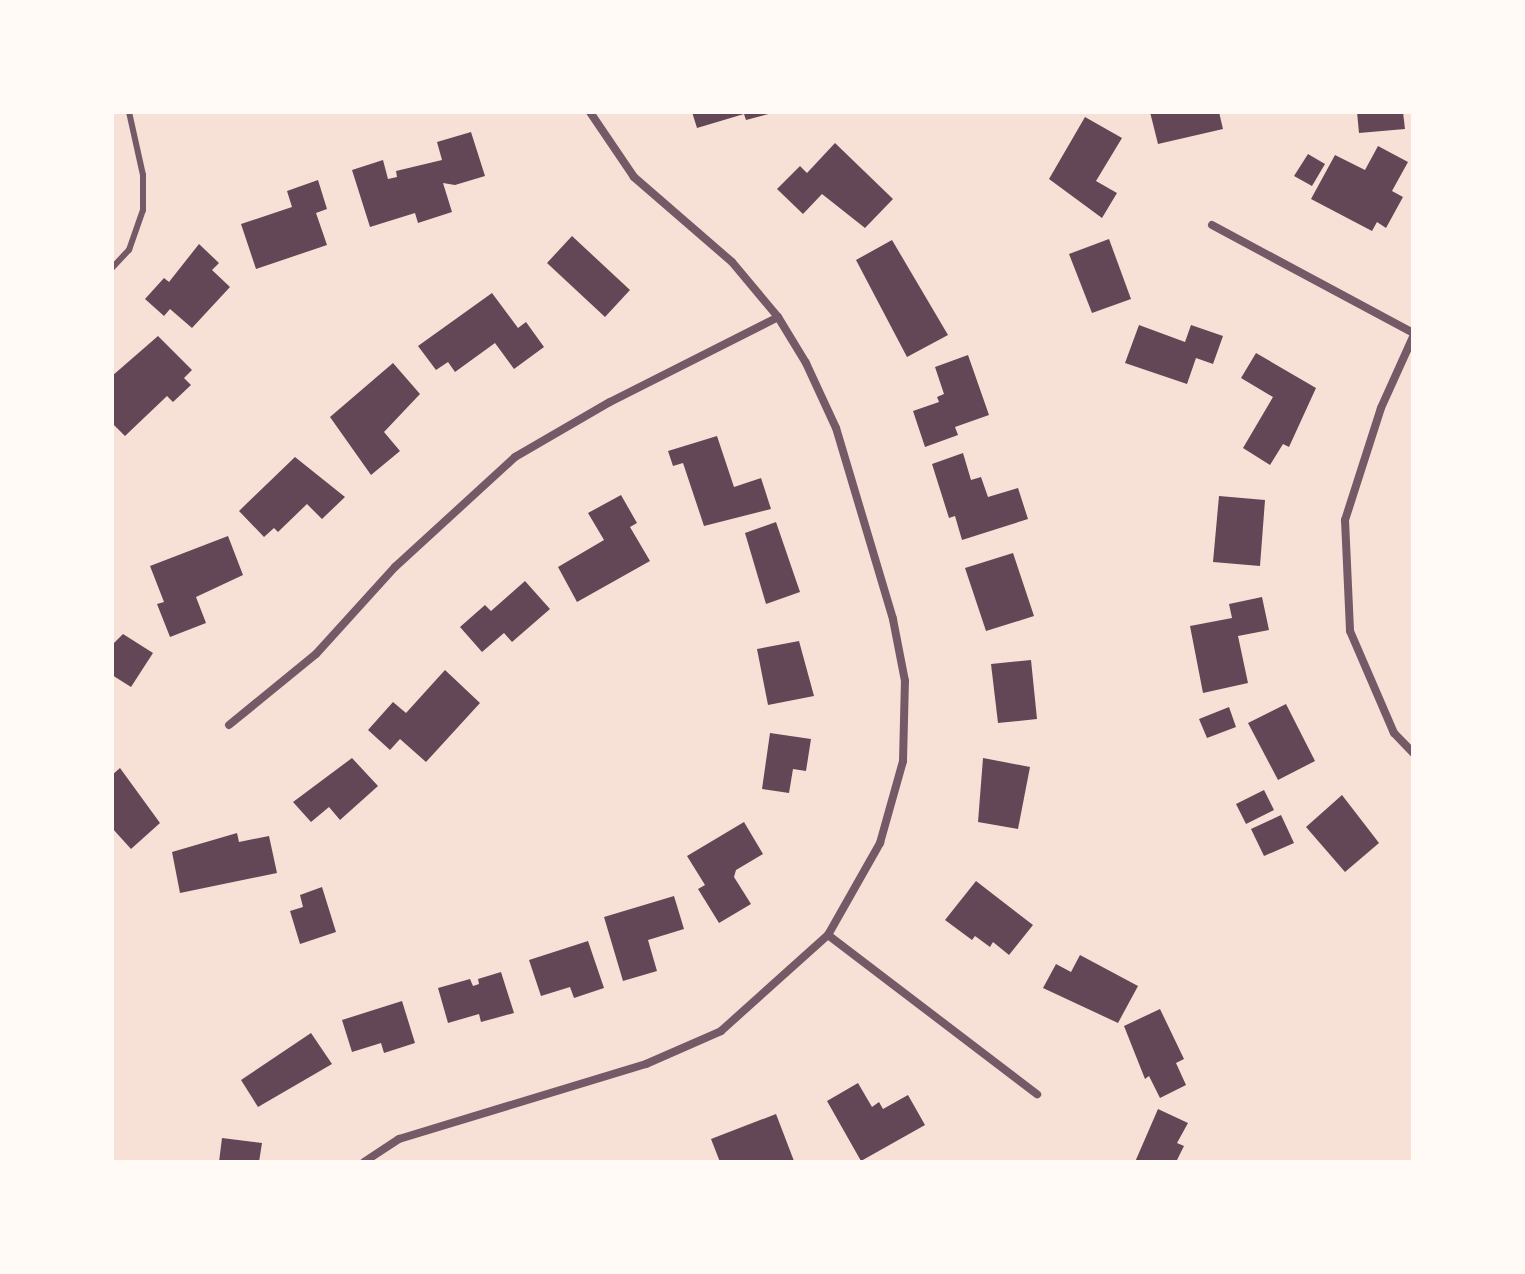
<!DOCTYPE html>
<html>
<head>
<meta charset="utf-8">
<style>
  body { margin:0 }
  #map { position:relative; width:1525px; height:1274px; overflow:hidden; background:#f7e1d7; font-family:Ubuntu,sans-serif }
  div>[style] { position:absolute }
  [style*='--x'] { left:calc(var(--x)*1px); top:calc(var(--y)*1px); width:calc(var(--w)*1px); rotate:calc(var(--a)*1deg) }
  .building>* { inset:0; background:#644757 }
  .service>* { height:6px; margin:-3px; padding:0 3px; transform-origin:3px; border-radius:3px; background:#755966 }
  .minor>* { height:8px; margin:-4px; padding:0 4px; transform-origin:4px; border-radius:4px; background:#755966 }
  span { translate:-50% -50%; white-space:nowrap; text-align:center; line-height:1.15; -webkit-text-stroke:8px #fffaf5; paint-order:stroke }
  .frame { position:absolute; inset:0; border:114px solid #fffaf5; pointer-events:none }
</style>
</head>
<body>
<div id="map">
  <div class="building">
    <i style="clip-path:polygon(692px 112px,772px 112px,772px 113px,746px 120px,744px 114px,697px 128px)"></i>
    <i style="clip-path:polygon(1150px 112px,1219px 112px,1223px 129px,1158px 144px)"></i>
    <i style="clip-path:polygon(1357px 112px,1403px 112px,1405px 129px,1359px 133px)"></i>
    <i style="clip-path:polygon(1085px 117px,1122px 138px,1096px 181px,1117px 193px,1102px 218px,1049px 179px)"></i>
    <i style="clip-path:polygon(471px 132px,485px 176px,455px 185px,443px 183px,452px 212px,418px 223px,415px 213px,370px 227px,352px 170px,383px 160px,388px 179px,397px 177px,396px 171px,442px 160px,437px 142px)"></i>
    <i style="clip-path:polygon(835px 143px,893px 199px,865px 228px,822px 194px,803px 214px,777px 189px,800px 166px,807px 173px)"></i>
    <i style="clip-path:polygon(1378px 146px,1408px 162px,1392px 191px,1403px 197px,1386px 228px,1377px 222px,1372px 231px,1311px 199px,1335px 155px,1365px 170px)"></i>
    <i style="clip-path:polygon(1308px 154px,1325px 164px,1312px 186px,1294px 176px)"></i>
    <i style="clip-path:polygon(318px 180px,327px 209px,316px 213px,327px 245px,256px 269px,241px 224px,292px 207px,287px 191px)"></i>
    <i style="clip-path:polygon(572px 236px,630px 290px,605px 317px,547px 263px)"></i>
    <i style="clip-path:polygon(1109px 239px,1131px 299px,1092px 313px,1069px 254px)"></i>
    <i style="clip-path:polygon(892px 240px,948px 335px,907px 357px,856px 260px)"></i>
    <i style="clip-path:polygon(199px 244px,219px 263px,212px 270px,230px 287px,192px 328px,170px 309px,164px 316px,145px 299px,164px 278px,169px 282px)"></i>
    <i style="clip-path:polygon(492px 293px,518px 328px,526px 322px,544px 347px,514px 369px,495px 343px,455px 372px,448px 362px,436px 370px,418px 346px)"></i>
    <i style="clip-path:polygon(1139px 325px,1185px 342px,1191px 325px,1223px 336px,1213px 364px,1196px 358px,1187px 384px,1125px 363px)"></i>
    <i style="clip-path:polygon(158px 336px,192px 370px,184px 378px,191px 385px,173px 402px,167px 396px,125px 436px,112px 423px,112px 376px)"></i>
    <i style="clip-path:polygon(1256px 353px,1316px 388px,1289px 447px,1283px 444px,1270px 465px,1243px 448px,1273px 397px,1241px 378px)"></i>
    <i style="clip-path:polygon(968px 355px,989px 415px,955px 427px,958px 435px,925px 447px,913px 411px,939px 402px,937px 397px,944px 394px,935px 367px)"></i>
    <i style="clip-path:polygon(393px 363px,420px 394px,384px 432px,400px 451px,371px 475px,330px 417px)"></i>
    <i style="clip-path:polygon(717px 436px,734px 487px,761px 478px,771px 509px,704px 526px,683px 463px,673px 466px,668px 451px)"></i>
    <i style="clip-path:polygon(963px 453px,971px 480px,981px 477px,988px 497px,1018px 488px,1028px 519px,962px 540px,955px 516px,949px 518px,932px 464px)"></i>
    <i style="clip-path:polygon(295px 457px,345px 497px,322px 519px,307px 504px,278px 532px,274px 528px,264px 537px,239px 511px)"></i>
    <i style="clip-path:polygon(621px 495px,637px 523px,630px 527px,650px 561px,577px 602px,558px 567px,604px 540px,588px 513px)"></i>
    <i style="clip-path:polygon(1219px 496px,1265px 500px,1260px 566px,1213px 562px)"></i>
    <i style="clip-path:polygon(776px 522px,800px 592px,766px 604px,745px 533px)"></i>
    <i style="clip-path:polygon(228px 536px,243px 575px,196px 597px,206px 623px,170px 637px,157px 604px,164px 602px,150px 566px)"></i>
    <i style="clip-path:polygon(1013px 553px,1034px 616px,986px 631px,965px 568px)"></i>
    <i style="clip-path:polygon(525px 581px,550px 609px,512px 642px,504px 633px,482px 652px,460px 627px,485px 605px,491px 611px)"></i>
    <i style="clip-path:polygon(1262px 597px,1269px 630px,1238px 636px,1248px 683px,1203px 693px,1190px 626px,1232px 618px,1229px 604px)"></i>
    <i style="clip-path:polygon(123px 634px,153px 653px,131px 687px,112px 675px,112px 645px)"></i>
    <i style="clip-path:polygon(799px 641px,814px 696px,768px 705px,757px 649px)"></i>
    <i style="clip-path:polygon(1031px 660px,1037px 719px,998px 723px,991px 664px)"></i>
    <i style="clip-path:polygon(445px 670px,480px 703px,426px 762px,400px 739px,390px 750px,368px 730px,393px 702px,406px 713px)"></i>
    <i style="clip-path:polygon(1286px 704px,1315px 761px,1278px 780px,1248px 723px)"></i>
    <i style="clip-path:polygon(1229px 707px,1236px 727px,1207px 738px,1199px 719px)"></i>
    <i style="clip-path:polygon(770px 733px,811px 739px,806px 771px,793px 769px,789px 793px,762px 789px)"></i>
    <i style="clip-path:polygon(352px 758px,378px 786px,340px 820px,329px 807px,311px 822px,293px 802px)"></i>
    <i style="clip-path:polygon(983px 758px,1030px 767px,1018px 829px,978px 822px)"></i>
    <i style="clip-path:polygon(120px 768px,160px 823px,131px 849px,112px 828px,112px 775px)"></i>
    <i style="clip-path:polygon(1264px 790px,1274px 810px,1246px 824px,1236px 804px)"></i>
    <i style="clip-path:polygon(1342px 795px,1379px 843px,1345px 872px,1306px 827px)"></i>
    <i style="clip-path:polygon(1281px 815px,1294px 843px,1264px 856px,1251px 829px)"></i>
    <i style="clip-path:polygon(744px 822px,763px 854px,736px 870px,734px 877px,751px 904px,719px 923px,698px 889px,705px 885px,687px 856px)"></i>
    <i style="clip-path:polygon(237px 833px,239px 842px,269px 836px,277px 873px,180px 893px,172px 852px)"></i>
    <i style="clip-path:polygon(976px 881px,1033px 925px,1009px 955px,993px 942px,990px 947px,975px 936px,972px 940px,945px 920px)"></i>
    <i style="clip-path:polygon(322px 887px,336px 932px,300px 944px,290px 911px,303px 907px,300px 895px)"></i>
    <i style="clip-path:polygon(674px 896px,684px 929px,648px 940px,657px 971px,623px 981px,604px 917px)"></i>
    <i style="clip-path:polygon(588px 941px,604px 988px,574px 998px,570px 987px,541px 996px,529px 960px)"></i>
    <i style="clip-path:polygon(1080px 955px,1138px 986px,1118px 1023px,1043px 988px,1056px 964px,1071px 972px)"></i>
    <i style="clip-path:polygon(501px 972px,514px 1013px,481px 1022px,479px 1014px,448px 1023px,438px 988px,470px 979px,473px 986px,479px 984px,478px 979px)"></i>
    <i style="clip-path:polygon(402px 1001px,415px 1043px,384px 1053px,381px 1043px,352px 1052px,342px 1020px)"></i>
    <i style="clip-path:polygon(1160px 1009px,1184px 1059px,1176px 1063px,1186px 1085px,1160px 1098px,1149px 1076px,1145px 1079px,1124px 1026px)"></i>
    <i style="clip-path:polygon(311px 1033px,332px 1064px,258px 1107px,241px 1080px)"></i>
    <i style="clip-path:polygon(858px 1083px,872px 1107px,879px 1102px,883px 1109px,908px 1095px,925px 1125px,861px 1161px,827px 1101px)"></i>
    <i style="clip-path:polygon(1158px 1109px,1188px 1123px,1177px 1143px,1184px 1146px,1176px 1162px,1135px 1162px)"></i>
    <i style="clip-path:polygon(776px 1114px,794px 1161px,720px 1162px,711px 1139px)"></i>
    <i style="clip-path:polygon(222px 1138px,262px 1143px,259px 1162px,219px 1162px)"></i>
  </div>
  <div class="service">
    <i style="--x:112;--y:268;--w:25;--a:-47"></i>
    <i style="--x:129;--y:250;--w:42;--a:-70.7"></i>
    <i style="--x:143;--y:210;--w:35;--a:-90"></i>
    <i style="--x:143;--y:175;--w:65;--a:-102.5"></i>
  </div>
  <div class="minor">
    <i style="--x:1212;--y:225;--w:228;--a:28.2"></i>
    <i style="--x:1413;--y:337;--w:78;--a:114.3"></i>
    <i style="--x:1381;--y:408;--w:118;--a:107.8"></i>
    <i style="--x:1345;--y:520;--w:111;--a:87.4"></i>
    <i style="--x:1350;--y:631;--w:111;--a:66.7"></i>
    <i style="--x:1394;--y:733;--w:28;--a:46"></i>
    <i style="--x:229;--y:725;--w:112;--a:-39.2"></i>
    <i style="--x:316;--y:654;--w:118;--a:-47.8"></i>
    <i style="--x:395;--y:567;--w:163;--a:-42.5"></i>
    <i style="--x:515;--y:457;--w:110;--a:-30.1"></i>
    <i style="--x:610;--y:402;--w:188;--a:-26.8"></i>
    <i style="--x:828;--y:935;--w:263;--a:37.3"></i>
    <i style="--x:364;--y:1162;--w:42;--a:-33.3"></i>
    <i style="--x:399;--y:1139;--w:258;--a:-16.9"></i>
    <i style="--x:646;--y:1064;--w:82;--a:-23.7"></i>
    <i style="--x:721;--y:1031;--w:144;--a:-41.9"></i>
    <i style="--x:828;--y:935;--w:106;--a:-60.5"></i>
    <i style="--x:880;--y:843;--w:85;--a:-74.3"></i>
    <i style="--x:903;--y:761;--w:80;--a:-88.6"></i>
    <i style="--x:905;--y:681;--w:63;--a:-101"></i>
    <i style="--x:893;--y:619;--w:199;--a:-106.6"></i>
    <i style="--x:836;--y:428;--w:72;--a:-114.8"></i>
    <i style="--x:806;--y:363;--w:54;--a:-121.3"></i>
    <i style="--x:778;--y:317;--w:72;--a:-129.9"></i>
    <i style="--x:732;--y:262;--w:130;--a:-139.1"></i>
    <i style="--x:634;--y:177;--w:78;--a:-124.1"></i>
  </div>
  <div class="frame"></div>
</div>
</body>
</html>
